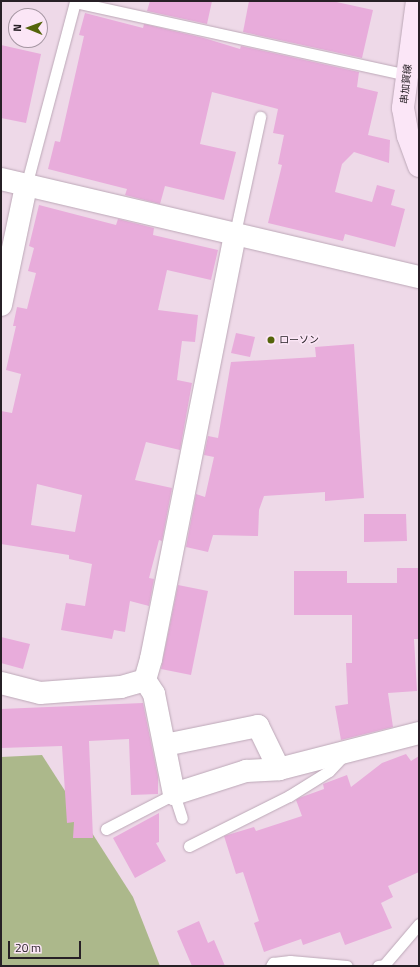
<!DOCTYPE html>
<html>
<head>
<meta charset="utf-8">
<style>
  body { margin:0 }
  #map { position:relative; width:420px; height:967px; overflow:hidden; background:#eed9e8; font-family:"Titillium Web","Noto Sans JP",sans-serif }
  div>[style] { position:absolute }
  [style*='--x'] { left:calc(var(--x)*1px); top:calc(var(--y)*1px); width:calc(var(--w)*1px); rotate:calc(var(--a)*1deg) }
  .green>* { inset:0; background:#acb88b }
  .building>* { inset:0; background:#e8acdb }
  .roads { filter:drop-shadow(0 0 1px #bca8b7) drop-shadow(0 0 1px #bca8b7) }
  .service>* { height:11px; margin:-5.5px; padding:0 5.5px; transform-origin:5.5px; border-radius:5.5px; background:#fff }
  .minor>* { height:22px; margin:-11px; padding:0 11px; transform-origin:11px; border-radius:11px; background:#fff }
  .secondary>* { height:22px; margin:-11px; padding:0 11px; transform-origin:11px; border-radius:11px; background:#fbe6f7 }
  .dots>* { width:11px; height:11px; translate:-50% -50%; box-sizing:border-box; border:2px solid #fbe6f6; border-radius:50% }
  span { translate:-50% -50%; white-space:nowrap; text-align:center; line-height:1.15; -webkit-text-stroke:3px #fbe6f6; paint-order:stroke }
  .street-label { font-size:10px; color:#272026 }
  .poi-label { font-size:10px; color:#272026 }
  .left { translate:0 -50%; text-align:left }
  .frame { position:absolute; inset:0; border:2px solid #272026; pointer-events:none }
  .north { position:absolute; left:8px; top:8px; width:40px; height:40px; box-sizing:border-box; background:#fbe6f6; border:1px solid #a697a3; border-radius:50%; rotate:271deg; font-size:11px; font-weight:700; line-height:16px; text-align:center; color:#272026 }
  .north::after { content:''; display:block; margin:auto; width:14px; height:18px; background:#54640a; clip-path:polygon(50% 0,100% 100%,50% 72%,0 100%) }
  .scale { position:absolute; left:8px; top:941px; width:73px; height:18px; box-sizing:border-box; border:2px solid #272026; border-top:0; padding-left:5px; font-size:12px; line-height:14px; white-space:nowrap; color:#272026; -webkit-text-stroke:3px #fbe6f6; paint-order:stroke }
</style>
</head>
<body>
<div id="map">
  <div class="green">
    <i style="clip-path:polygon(42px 755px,133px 897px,160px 966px,1px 966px,1px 757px)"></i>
  </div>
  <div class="building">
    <i style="clip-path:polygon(150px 1px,212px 1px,207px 24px,147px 11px)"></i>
    <i style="clip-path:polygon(249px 1px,332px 1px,373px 10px,362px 58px,243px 32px)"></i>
    <i style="clip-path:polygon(85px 13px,143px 28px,144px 24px,204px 38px,240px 49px,241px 46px,359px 72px,357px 87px,378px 92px,368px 135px,390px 140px,389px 163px,354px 152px,342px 164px,335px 192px,372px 202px,377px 185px,395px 190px,391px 205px,405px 209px,395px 247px,345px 234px,343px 241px,268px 223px,282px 165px,278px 164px,284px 135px,273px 133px,278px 109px,212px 92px,200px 144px,236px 152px,224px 200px,165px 186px,160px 204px,125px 195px,127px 189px,48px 169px,55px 141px,60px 142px,84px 36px,79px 35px)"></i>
    <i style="clip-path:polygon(1px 45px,41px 54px,26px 123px,1px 118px)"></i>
    <i style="clip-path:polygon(evenodd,39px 205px,116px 225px,118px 219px,154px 228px,153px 235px,218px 250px,211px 280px,167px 270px,158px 310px,198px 315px,195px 342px,182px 341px,177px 380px,192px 383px,180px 450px,146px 442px,135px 480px,172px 488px,162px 541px,159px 540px,149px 578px,154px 579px,149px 606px,130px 601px,125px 632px,114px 630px,112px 639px,61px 630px,66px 603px,85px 606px,92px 564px,69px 559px,69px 555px,1px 544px,1px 411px,12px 413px,21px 374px,6px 370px,16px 326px,13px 326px,17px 307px,27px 309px,36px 273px,28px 271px,34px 248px,29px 246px,39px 205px,37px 484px,82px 495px,75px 532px,31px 525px,37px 484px)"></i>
    <i style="clip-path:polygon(236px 333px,255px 337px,250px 357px,231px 353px)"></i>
    <i style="clip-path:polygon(354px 344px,364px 498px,325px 501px,325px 492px,264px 496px,259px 510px,258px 536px,213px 535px,208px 552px,186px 547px,196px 494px,205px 497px,214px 457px,204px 455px,208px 436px,218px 438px,231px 362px,316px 357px,315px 347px)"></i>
    <i style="clip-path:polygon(364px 514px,406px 514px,407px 541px,364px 542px)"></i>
    <i style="clip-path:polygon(397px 568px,419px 568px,419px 639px,414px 639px,417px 691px,388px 693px,393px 727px,341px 740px,335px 706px,348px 704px,346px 663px,352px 663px,352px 615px,294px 615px,294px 571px,347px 571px,347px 583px,397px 583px)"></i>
    <i style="clip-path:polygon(178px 585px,208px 591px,191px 675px,161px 669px)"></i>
    <i style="clip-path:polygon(1px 637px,30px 644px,23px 669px,1px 663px)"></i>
    <i style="clip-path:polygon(143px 703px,158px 777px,158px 794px,131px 795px,129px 739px,89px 741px,93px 838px,73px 838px,74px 822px,67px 823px,62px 746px,1px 748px,1px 709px)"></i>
    <i style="clip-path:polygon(406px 754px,411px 761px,419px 756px,419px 872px,388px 886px,393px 897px,381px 903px,392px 928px,345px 945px,340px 932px,303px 945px,301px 939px,264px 952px,254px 923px,259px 921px,243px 872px,236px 874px,224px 836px,254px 827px,256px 831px,302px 816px,296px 800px,299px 798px,324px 789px,323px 784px,347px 775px,351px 787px,382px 763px)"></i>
    <i style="clip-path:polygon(159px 813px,159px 842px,156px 843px,166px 861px,135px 878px,113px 838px)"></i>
    <i style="clip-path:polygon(199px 921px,208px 943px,214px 940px,225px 966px,192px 966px,177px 931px)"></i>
  </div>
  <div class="roads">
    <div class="service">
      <i style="--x:26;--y:186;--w:190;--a:-75.1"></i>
      <i style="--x:75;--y:2;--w:339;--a:12.4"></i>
      <i style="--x:235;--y:233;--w:119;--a:-77.8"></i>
      <i style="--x:106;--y:829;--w:76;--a:-27.2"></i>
      <i style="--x:174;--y:794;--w:25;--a:72"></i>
      <i style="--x:189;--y:846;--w:112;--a:-26.6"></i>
      <i style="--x:289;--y:796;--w:47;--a:-32"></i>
      <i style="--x:329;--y:771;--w:21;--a:-47"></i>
      <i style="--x:271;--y:966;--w:4;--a:-56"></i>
      <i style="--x:273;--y:963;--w:17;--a:-7"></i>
      <i style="--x:290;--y:961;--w:57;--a:5"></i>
      <i style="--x:378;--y:966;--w:6;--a:-9"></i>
      <i style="--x:384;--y:965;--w:54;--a:-49.5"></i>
    </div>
    <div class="minor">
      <i style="--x:1;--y:179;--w:429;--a:13.2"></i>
      <i style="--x:1;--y:305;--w:122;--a:-78.1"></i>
      <i style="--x:145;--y:680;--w:22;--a:-74"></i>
      <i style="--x:151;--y:659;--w:434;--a:-78.8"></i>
      <i style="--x:145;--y:680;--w:17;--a:57"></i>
      <i style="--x:154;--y:694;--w:102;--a:78.7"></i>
      <i style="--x:174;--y:794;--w:76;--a:-17.7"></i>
      <i style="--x:246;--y:771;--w:33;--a:-3"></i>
      <i style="--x:279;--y:769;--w:145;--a:-14.4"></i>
      <i style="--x:1;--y:683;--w:40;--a:14.4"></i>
      <i style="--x:40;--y:693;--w:81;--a:-4.2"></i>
      <i style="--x:121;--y:687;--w:25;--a:-16"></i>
      <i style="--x:165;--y:745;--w:95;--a:-11.5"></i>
      <i style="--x:258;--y:726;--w:48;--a:64"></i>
    </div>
    <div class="secondary">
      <i style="--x:417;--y:1;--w:108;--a:97.5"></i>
      <i style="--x:403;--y:108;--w:28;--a:80"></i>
      <i style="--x:408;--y:136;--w:32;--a:70"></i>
    </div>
  </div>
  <div class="dots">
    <i style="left:271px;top:340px;background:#54640a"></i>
  </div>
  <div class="street-label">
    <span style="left:406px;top:84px;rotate:-84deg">串加賀線</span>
  </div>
  <div class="poi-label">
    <span class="left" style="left:279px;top:340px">ローソン</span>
  </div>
  <div class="frame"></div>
  <div class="north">N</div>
  <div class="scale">20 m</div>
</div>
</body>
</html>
